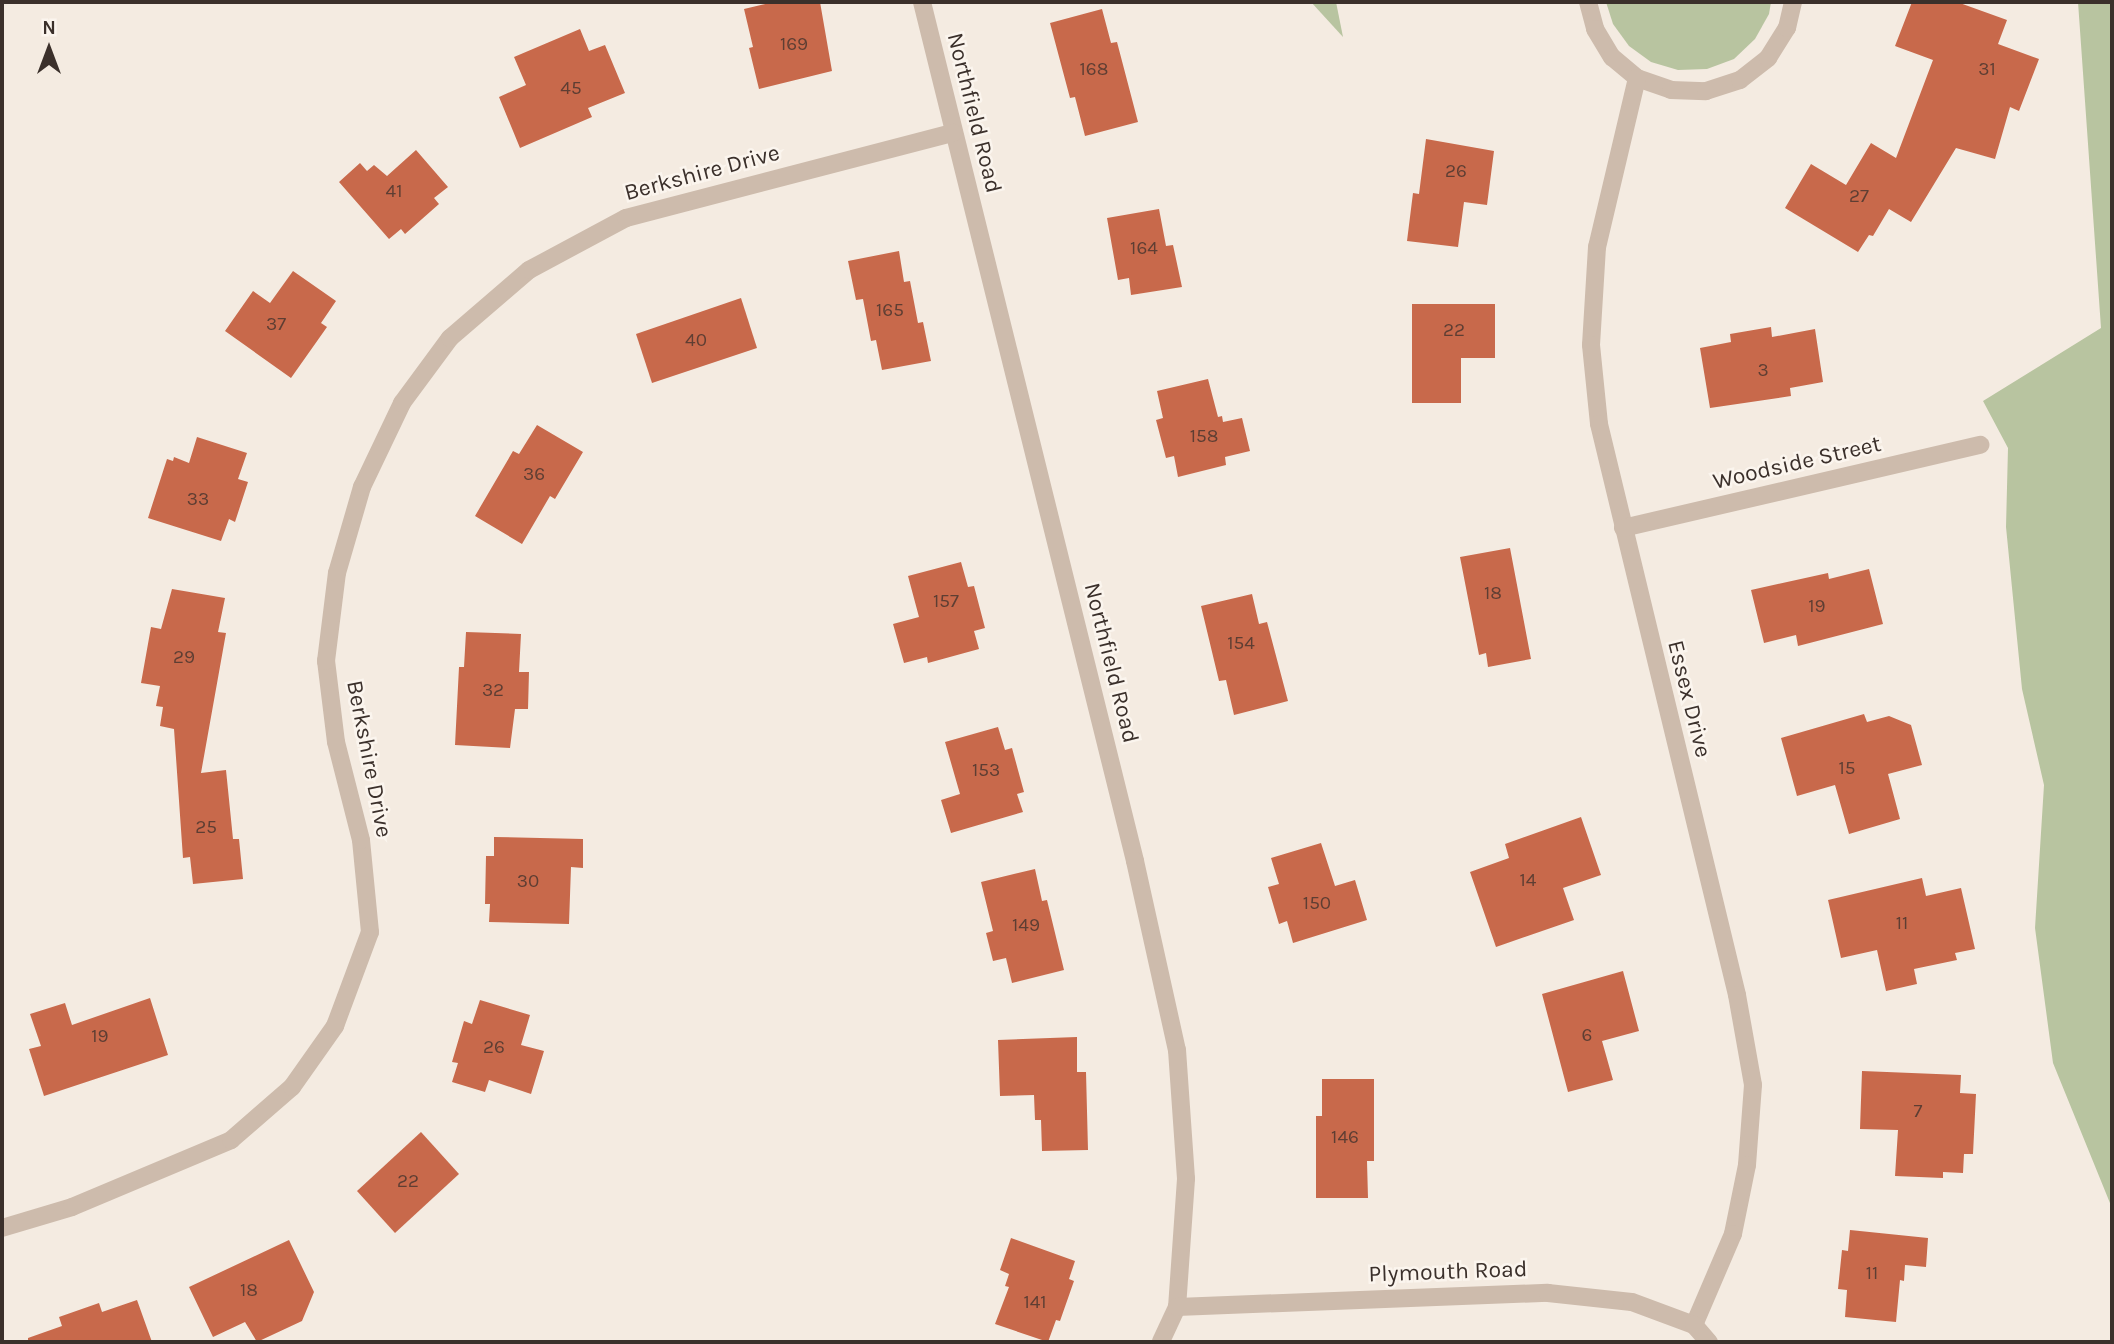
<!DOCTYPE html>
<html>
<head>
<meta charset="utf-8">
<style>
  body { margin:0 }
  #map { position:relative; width:2114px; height:1344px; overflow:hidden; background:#f4ebe1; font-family:Karla,sans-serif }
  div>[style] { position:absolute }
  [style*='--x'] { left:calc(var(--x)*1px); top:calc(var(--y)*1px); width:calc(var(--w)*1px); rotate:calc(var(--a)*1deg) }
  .green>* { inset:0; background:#b8c4a0 }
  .building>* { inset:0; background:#c8694b }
  .street>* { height:18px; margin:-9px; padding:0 9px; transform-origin:9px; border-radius:9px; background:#cdbbac }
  span { translate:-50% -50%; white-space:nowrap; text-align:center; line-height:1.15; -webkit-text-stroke:5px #fbf5ee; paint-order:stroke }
  .number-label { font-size:19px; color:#5e3e33 }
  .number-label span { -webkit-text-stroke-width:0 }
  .street-label { font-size:23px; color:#3b302b }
  .frame { position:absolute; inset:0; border:4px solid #3b302b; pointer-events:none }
  .north { position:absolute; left:14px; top:14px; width:70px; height:70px; -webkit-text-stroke:5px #fbf5ee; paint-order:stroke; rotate:0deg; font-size:19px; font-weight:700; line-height:28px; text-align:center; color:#3b302b }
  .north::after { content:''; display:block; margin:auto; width:24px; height:32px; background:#3b302b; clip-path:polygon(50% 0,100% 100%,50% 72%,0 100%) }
</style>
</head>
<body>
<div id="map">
  <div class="green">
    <i style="clip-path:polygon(1311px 2px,1336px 2px,1343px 37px)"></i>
    <i style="clip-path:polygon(1606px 2px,1771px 2px,1769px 14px,1755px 39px,1734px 59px,1707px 69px,1678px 70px,1651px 62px,1629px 46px,1613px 24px)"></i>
    <i style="clip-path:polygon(2078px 2px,2112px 2px,2112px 1208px,2053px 1063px,2035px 928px,2044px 785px,2022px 689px,2006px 527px,2008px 448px,1983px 401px,2101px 328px)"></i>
  </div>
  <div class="building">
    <i style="clip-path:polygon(774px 2px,820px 2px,832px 71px,759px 89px,749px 48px,753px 47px,744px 9px)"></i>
    <i style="clip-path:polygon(1912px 2px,1957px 2px,2007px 20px,1998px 44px,2039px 59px,2019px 111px,2010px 107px,1995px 159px,1956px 148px,1911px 222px,1889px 209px,1873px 236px,1869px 235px,1858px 252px,1785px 208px,1811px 164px,1846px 185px,1871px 143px,1896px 158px,1933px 60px,1895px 46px)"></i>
    <i style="clip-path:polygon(1102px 9px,1111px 43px,1117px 42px,1138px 122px,1085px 136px,1075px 97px,1070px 98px,1050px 23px)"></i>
    <i style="clip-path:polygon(580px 29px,589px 51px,605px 45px,625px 93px,588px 108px,592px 117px,520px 148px,499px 97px,526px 85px,514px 57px)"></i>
    <i style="clip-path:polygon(1426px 139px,1494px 151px,1487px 205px,1464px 202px,1458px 247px,1407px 241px,1413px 193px,1419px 194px)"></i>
    <i style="clip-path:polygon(416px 150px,448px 187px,434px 198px,439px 204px,405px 234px,401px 229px,389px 239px,339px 182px,360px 163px,367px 171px,374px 165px,387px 176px)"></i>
    <i style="clip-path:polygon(1159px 209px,1166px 246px,1173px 245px,1182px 287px,1131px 295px,1129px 278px,1118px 280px,1107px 218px)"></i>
    <i style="clip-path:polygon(899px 251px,904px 282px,910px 281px,918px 323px,923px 322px,931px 361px,882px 370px,876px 340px,871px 341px,863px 299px,856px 300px,848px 261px)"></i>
    <i style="clip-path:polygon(293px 271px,336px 301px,321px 323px,327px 327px,291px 378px,225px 331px,253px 291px,270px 303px)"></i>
    <i style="clip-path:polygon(741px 298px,757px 348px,652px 383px,636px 334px)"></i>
    <i style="clip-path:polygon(1412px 304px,1495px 304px,1495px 358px,1461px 358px,1461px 403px,1412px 403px)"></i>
    <i style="clip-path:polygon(1771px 327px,1772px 337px,1815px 329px,1823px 382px,1790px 388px,1791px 396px,1710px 408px,1700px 348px,1731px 342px,1730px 334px)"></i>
    <i style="clip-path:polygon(1208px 379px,1218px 417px,1222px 416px,1223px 422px,1242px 418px,1250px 451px,1225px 457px,1226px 465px,1178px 477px,1174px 456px,1166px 458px,1156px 420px,1163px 418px,1157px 391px)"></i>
    <i style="clip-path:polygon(537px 425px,583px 452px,555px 499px,550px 496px,522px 544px,475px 516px,513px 451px,519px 454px)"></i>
    <i style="clip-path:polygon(197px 437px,247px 453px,238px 479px,248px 482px,235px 522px,229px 519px,221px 541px,148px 518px,167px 459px,173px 461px,174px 457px,189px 463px)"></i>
    <i style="clip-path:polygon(1510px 548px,1531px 659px,1488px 667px,1486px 653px,1479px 655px,1460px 557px)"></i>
    <i style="clip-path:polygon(961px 562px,968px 587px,974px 586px,985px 628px,974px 631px,979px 649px,928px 663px,927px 657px,904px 663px,893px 624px,919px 617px,908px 576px)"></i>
    <i style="clip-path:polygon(1869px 569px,1883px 624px,1798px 646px,1796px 635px,1764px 643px,1751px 590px,1828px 573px,1829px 579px)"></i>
    <i style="clip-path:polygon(172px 589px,225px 598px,218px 632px,226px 633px,201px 773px,226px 770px,233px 839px,239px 839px,243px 879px,193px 884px,190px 857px,183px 858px,174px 729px,160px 726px,163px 707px,156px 706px,160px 686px,141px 683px,151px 627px,161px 629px)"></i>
    <i style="clip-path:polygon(1252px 594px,1259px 624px,1267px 622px,1288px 701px,1234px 715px,1226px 680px,1219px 681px,1201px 606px)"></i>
    <i style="clip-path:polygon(466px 632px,521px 634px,519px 672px,529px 672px,528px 709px,515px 709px,510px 748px,455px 745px,459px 667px,464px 667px)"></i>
    <i style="clip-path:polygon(1864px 714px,1867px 722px,1889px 716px,1911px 725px,1922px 765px,1888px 774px,1900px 819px,1849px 834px,1835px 785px,1797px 796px,1781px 738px)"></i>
    <i style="clip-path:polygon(998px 727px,1005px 750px,1012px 748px,1024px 792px,1017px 794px,1023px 812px,951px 833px,941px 800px,960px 794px,945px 742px)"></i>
    <i style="clip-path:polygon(1581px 817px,1601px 875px,1563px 888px,1574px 920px,1496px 947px,1470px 872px,1509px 858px,1505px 844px)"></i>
    <i style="clip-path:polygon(494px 837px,583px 839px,583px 868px,571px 867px,569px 924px,489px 922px,490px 904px,485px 904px,486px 856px,494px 856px)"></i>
    <i style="clip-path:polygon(1321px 843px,1335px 886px,1355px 880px,1367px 920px,1293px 943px,1287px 921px,1279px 924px,1268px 887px,1279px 884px,1271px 858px)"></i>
    <i style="clip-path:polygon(1035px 869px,1042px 901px,1047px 900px,1064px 970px,1012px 983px,1006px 958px,993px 961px,986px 933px,993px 931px,981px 882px)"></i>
    <i style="clip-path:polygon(1922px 878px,1926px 896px,1961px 888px,1975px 949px,1955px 953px,1957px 960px,1914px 969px,1917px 984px,1886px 991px,1877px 950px,1841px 958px,1828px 900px)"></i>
    <i style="clip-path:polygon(1623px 971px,1639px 1031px,1602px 1041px,1613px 1080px,1568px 1092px,1542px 994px)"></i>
    <i style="clip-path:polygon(150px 998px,168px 1055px,44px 1096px,29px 1049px,41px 1046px,30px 1014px,65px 1003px,72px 1025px)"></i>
    <i style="clip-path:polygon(480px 1000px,530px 1015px,521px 1045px,544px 1051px,531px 1094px,489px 1080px,485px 1092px,452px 1082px,458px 1063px,452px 1062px,464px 1021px,472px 1024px)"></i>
    <i style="clip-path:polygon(1077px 1037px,1077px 1072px,1086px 1072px,1088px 1150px,1042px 1151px,1041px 1120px,1035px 1120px,1034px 1095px,1000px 1096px,998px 1040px)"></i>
    <i style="clip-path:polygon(1862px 1071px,1961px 1075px,1960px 1093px,1976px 1094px,1973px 1154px,1964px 1154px,1963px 1173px,1943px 1172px,1943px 1178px,1895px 1176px,1898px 1130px,1860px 1129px)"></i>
    <i style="clip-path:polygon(1322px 1079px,1374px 1079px,1374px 1161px,1367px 1161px,1368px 1198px,1316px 1198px,1316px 1116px,1322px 1116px)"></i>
    <i style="clip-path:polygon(421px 1132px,459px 1174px,395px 1233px,357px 1191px)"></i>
    <i style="clip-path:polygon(1850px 1230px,1928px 1238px,1926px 1267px,1905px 1265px,1904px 1281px,1900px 1280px,1896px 1322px,1845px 1317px,1847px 1290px,1838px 1289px,1842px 1250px,1848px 1251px)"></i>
    <i style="clip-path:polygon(1011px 1238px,1075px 1261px,1069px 1279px,1074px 1281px,1060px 1321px,1056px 1320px,1048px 1342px,995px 1324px,1009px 1287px,1005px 1286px,1009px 1274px,1000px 1270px)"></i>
    <i style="clip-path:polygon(289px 1240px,314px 1292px,302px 1321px,257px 1342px,245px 1322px,213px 1337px,189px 1287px)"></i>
    <i style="clip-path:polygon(137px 1300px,152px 1342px,28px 1342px,28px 1338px,62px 1326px,59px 1317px,99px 1303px,102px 1312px)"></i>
  </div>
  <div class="street">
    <i style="--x:922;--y:2;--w:885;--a:76.07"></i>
    <i style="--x:1135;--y:861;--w:194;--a:77.5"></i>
    <i style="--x:1177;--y:1050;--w:129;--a:86"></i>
    <i style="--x:1186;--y:1179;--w:128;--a:94"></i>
    <i style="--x:1177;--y:1307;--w:38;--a:115"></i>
    <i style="--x:1588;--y:2;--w:28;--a:75"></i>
    <i style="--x:1595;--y:29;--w:33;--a:59"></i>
    <i style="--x:1612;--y:57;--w:33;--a:40"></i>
    <i style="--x:1637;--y:78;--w:36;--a:19"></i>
    <i style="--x:1671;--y:90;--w:35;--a:2"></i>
    <i style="--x:1706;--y:91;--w:36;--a:-18"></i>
    <i style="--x:1740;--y:80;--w:36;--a:-38"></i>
    <i style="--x:1768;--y:58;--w:36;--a:-58"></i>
    <i style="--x:1787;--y:28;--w:27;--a:-77"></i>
    <i style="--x:1637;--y:78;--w:174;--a:103.3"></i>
    <i style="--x:1597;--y:247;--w:98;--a:93.5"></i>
    <i style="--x:1591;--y:345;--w:79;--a:84.2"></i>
    <i style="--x:1599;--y:424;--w:587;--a:76.41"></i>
    <i style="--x:1737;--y:995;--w:91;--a:79.9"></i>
    <i style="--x:1753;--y:1085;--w:80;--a:94.3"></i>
    <i style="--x:1747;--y:1165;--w:70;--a:101.5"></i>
    <i style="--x:1733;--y:1234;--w:99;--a:113.2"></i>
    <i style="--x:1623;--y:528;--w:367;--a:-13.1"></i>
    <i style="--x:2;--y:1228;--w:73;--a:-16.7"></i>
    <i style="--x:72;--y:1207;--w:173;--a:-22.8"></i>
    <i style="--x:231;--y:1140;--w:81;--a:-41"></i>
    <i style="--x:292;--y:1087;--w:75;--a:-54.8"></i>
    <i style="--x:335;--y:1026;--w:100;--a:-69.6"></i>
    <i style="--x:370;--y:932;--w:92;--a:-95.6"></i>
    <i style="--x:361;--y:840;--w:101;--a:-104.3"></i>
    <i style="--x:336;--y:742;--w:82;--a:-97"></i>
    <i style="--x:326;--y:661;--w:89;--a:-82.9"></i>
    <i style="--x:337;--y:573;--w:90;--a:-73.8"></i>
    <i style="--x:362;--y:487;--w:93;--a:-64.5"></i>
    <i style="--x:402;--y:403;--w:81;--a:-53.6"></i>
    <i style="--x:450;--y:338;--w:104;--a:-40.7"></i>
    <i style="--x:529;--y:270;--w:110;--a:-28.2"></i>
    <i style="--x:626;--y:218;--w:338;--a:-14.6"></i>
    <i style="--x:1177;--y:1307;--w:371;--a:-2.2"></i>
    <i style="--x:1548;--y:1293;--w:84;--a:6.1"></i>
    <i style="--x:1632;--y:1302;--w:66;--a:20.4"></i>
    <i style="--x:1694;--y:1325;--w:23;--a:49"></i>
  </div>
  <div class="number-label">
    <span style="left:794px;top:45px">169</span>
    <span style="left:1094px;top:70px">168</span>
    <span style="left:1987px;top:70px">31</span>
    <span style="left:571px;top:89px">45</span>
    <span style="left:1456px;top:172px">26</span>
    <span style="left:394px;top:192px">41</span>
    <span style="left:1859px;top:197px">27</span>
    <span style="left:1144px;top:249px">164</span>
    <span style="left:890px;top:311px">165</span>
    <span style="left:276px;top:325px">37</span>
    <span style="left:1454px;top:331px">22</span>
    <span style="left:696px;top:341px">40</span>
    <span style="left:1763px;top:371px">3</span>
    <span style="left:1204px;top:437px">158</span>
    <span style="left:534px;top:475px">36</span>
    <span style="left:198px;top:500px">33</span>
    <span style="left:1493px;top:594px">18</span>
    <span style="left:946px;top:602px">157</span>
    <span style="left:1817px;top:607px">19</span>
    <span style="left:1241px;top:644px">154</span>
    <span style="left:184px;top:658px">29</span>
    <span style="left:493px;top:691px">32</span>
    <span style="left:1847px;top:769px">15</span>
    <span style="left:986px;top:771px">153</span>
    <span style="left:206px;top:828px">25</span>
    <span style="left:1528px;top:881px">14</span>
    <span style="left:528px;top:882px">30</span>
    <span style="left:1317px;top:904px">150</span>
    <span style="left:1902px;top:924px">11</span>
    <span style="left:1026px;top:926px">149</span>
    <span style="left:1587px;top:1036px">6</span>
    <span style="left:100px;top:1037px">19</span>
    <span style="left:494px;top:1048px">26</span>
    <span style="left:1918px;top:1112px">7</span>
    <span style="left:1345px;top:1138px">146</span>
    <span style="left:408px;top:1182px">22</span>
    <span style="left:1872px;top:1274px">11</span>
    <span style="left:249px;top:1291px">18</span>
    <span style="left:1035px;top:1303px">141</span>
  </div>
  <div class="street-label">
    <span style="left:974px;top:113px;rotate:76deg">Northfield Road</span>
    <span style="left:702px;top:173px;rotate:-15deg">Berkshire Drive</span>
    <span style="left:1797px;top:463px;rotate:-13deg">Woodside Street</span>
    <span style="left:1111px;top:663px;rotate:76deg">Northfield Road</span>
    <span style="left:1689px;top:699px;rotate:76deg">Essex Drive</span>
    <span style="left:369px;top:759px;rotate:79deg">Berkshire Drive</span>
    <span style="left:1448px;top:1272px;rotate:-2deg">Plymouth Road</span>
  </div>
  <div class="frame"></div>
  <div class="north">N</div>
</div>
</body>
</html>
